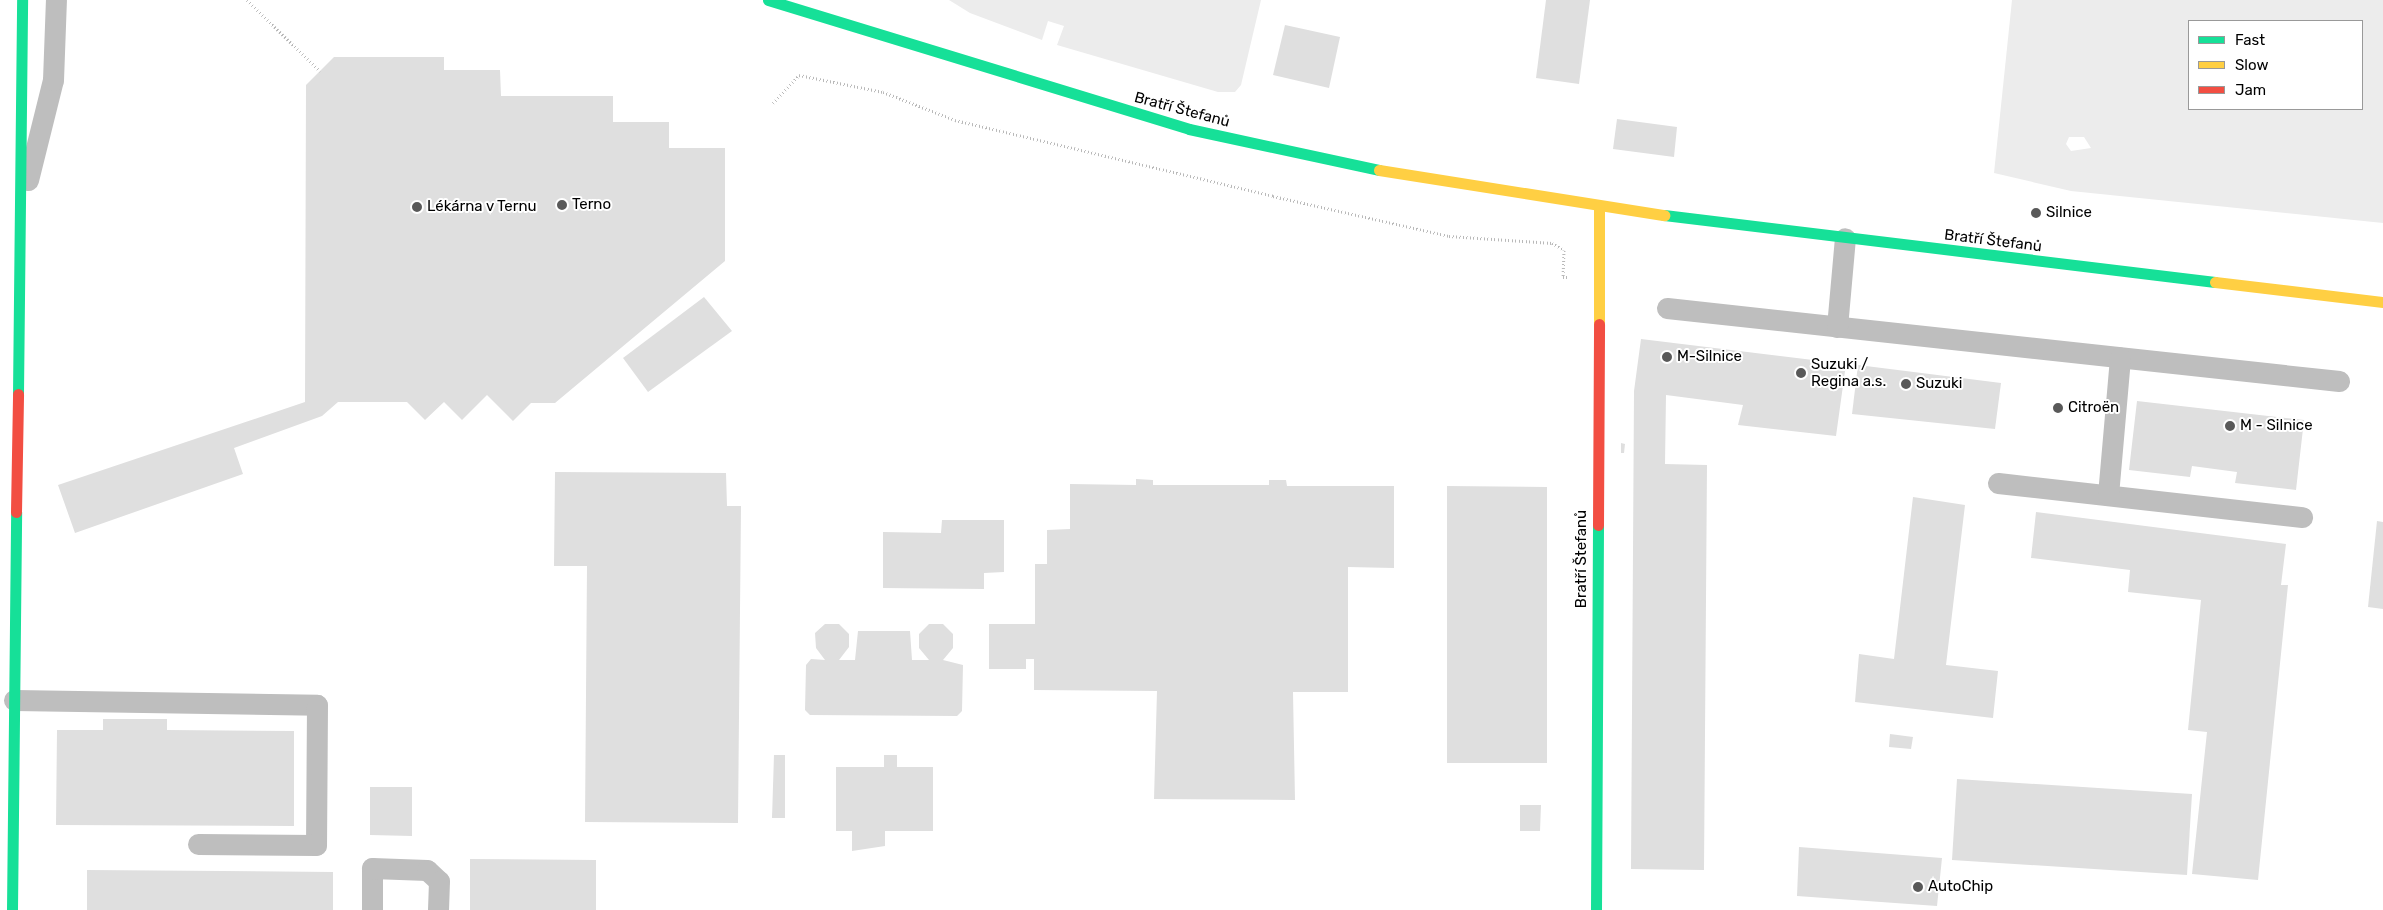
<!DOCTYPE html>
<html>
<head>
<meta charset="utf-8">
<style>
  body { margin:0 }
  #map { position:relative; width:2383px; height:910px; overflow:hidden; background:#fff; font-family:Rubik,sans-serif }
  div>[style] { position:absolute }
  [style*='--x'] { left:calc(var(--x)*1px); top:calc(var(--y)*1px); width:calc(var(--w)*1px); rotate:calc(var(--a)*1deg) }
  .green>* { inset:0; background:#ececec }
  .building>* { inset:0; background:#dfdfdf }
  .path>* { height:3px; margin-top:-1.5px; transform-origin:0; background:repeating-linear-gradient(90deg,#b9b9b9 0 1px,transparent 0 3.5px) }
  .lane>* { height:21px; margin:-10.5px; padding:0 10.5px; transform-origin:10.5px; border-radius:10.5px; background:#bebebe }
  .fast>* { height:11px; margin:-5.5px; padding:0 5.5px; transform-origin:5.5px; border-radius:5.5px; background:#16e098 }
  .slow>* { height:11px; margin:-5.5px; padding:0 5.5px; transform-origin:5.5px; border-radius:5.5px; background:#ffcf43 }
  .jam>* { height:11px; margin:-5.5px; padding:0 5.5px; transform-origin:5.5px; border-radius:5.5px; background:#f24e42 }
  .dots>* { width:14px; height:14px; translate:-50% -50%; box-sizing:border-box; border:2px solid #fff; border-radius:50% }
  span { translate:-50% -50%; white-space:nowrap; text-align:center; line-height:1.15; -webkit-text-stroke:4px #fff; paint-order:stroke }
  .street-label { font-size:15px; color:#000 }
  .poi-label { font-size:15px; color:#000 }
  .left { translate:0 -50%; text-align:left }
  .legend { position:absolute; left:2188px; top:20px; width:175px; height:90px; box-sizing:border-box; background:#fff; border:1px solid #999; margin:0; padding:6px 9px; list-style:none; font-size:15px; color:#000 }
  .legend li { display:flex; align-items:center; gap:10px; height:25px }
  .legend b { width:25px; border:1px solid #999 }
</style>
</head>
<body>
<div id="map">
  <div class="green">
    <i style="clip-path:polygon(949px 0,1261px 0,1241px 85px,1235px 92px,1218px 92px,1057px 45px,1064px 26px,1048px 21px,1042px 40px,970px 13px)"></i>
    <i style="clip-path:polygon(evenodd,2012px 0,2383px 0,2383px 223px,2071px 191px,1994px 173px,2012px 0,2362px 21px,2362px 109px,2189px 109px,2189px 21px,2362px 21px,2012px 0,2069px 137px,2084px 137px,2091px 148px,2071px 151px,2066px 144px,2069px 137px)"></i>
  </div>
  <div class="building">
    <i style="clip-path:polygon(1546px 0,1590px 0,1579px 84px,1536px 78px)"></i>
    <i style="clip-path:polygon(1285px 25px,1340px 37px,1329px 88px,1273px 75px)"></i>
    <i style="clip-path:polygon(334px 57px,444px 57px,444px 70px,500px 70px,501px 96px,613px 96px,613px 122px,669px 122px,669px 148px,725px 148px,725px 261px,555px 403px,531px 403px,513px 421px,487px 395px,462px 420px,444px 402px,425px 420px,407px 402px,338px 402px,322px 416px,234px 448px,243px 474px,75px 533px,58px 485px,305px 402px,306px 85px)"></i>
    <i style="clip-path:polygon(1617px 119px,1677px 127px,1674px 157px,1613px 149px)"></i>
    <i style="clip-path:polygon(704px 297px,732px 331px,648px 392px,623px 358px)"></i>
    <i style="clip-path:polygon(1641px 339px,1846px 364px,1836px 436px,1738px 425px,1743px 405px,1666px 395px,1665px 464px,1707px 465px,1704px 870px,1631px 869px,1634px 391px)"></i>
    <i style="clip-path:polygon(1858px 365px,2001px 383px,1995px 429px,1852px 414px)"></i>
    <i style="clip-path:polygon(2137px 401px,2304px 420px,2296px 490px,2235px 483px,2237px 472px,2192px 466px,2190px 477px,2129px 470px)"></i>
    <i style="clip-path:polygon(1621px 443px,1625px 444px,1624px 453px,1621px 453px)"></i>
    <i style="clip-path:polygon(555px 472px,726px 473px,727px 506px,741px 506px,738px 823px,585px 822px,587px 566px,554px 566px)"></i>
    <i style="clip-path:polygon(1136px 479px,1153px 480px,1153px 485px,1269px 485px,1269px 480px,1286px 480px,1287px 486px,1394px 486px,1394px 568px,1348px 567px,1348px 692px,1293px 692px,1295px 800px,1154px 799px,1157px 691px,1034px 690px,1034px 659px,1026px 659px,1026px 669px,989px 669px,989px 624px,1035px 624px,1035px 564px,1047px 564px,1047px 530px,1070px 529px,1070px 484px,1136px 485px)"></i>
    <i style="clip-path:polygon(1447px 486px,1547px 487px,1547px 763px,1447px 763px)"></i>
    <i style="clip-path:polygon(1913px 497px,1965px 505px,1946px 665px,1998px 671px,1993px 718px,1855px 702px,1859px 654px,1894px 659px)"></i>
    <i style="clip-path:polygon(2036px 512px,2286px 544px,2281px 585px,2288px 585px,2258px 880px,2192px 874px,2207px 732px,2188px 730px,2201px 600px,2128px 592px,2130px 570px,2031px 558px)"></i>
    <i style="clip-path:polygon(942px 520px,1004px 520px,1004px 572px,984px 573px,984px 589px,883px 588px,883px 532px,941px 533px)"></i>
    <i style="clip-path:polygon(2377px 521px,2383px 522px,2383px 609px,2368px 607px)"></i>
    <i style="clip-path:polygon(825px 624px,839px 624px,849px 634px,849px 647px,839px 660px,855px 660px,858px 631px,910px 631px,912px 660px,929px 660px,919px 648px,919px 634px,929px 624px,943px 624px,953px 634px,953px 648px,943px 660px,963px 665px,962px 711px,957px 716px,810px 715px,805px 710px,806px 665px,811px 659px,825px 660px,816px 648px,815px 633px)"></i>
    <i style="clip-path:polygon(103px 719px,167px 719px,167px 730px,294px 731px,294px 826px,56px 825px,57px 730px,103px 730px)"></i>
    <i style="clip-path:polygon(1890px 734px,1913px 737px,1911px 749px,1889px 747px)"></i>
    <i style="clip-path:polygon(774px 755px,785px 755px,785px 818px,772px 818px)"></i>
    <i style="clip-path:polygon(884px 755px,897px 755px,897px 767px,933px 767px,933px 831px,885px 831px,885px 846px,852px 851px,852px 831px,836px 831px,836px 767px,884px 767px)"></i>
    <i style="clip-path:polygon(1957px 779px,2192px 794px,2187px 875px,1952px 860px)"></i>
    <i style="clip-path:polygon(370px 787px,412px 787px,412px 836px,370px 835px)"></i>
    <i style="clip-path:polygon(1520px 805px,1541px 805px,1540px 831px,1520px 831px)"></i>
    <i style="clip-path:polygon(1799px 847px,1942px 858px,1937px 906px,1797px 896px)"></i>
    <i style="clip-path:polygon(470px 859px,596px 860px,596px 910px,470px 910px)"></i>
    <i style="clip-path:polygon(87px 870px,333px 872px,333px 910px,87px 910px)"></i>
  </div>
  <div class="path">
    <i style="--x:247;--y:0;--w:102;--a:44.2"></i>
    <i style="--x:773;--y:103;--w:38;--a:-47"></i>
    <i style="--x:799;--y:75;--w:86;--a:11.4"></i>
    <i style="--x:883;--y:92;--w:77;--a:21.3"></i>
    <i style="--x:955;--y:120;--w:327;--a:13.4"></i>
    <i style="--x:1273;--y:196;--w:180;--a:12.8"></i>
    <i style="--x:1449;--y:236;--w:103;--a:3.9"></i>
    <i style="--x:1552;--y:243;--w:14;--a:30"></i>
    <i style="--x:1564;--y:250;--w:27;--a:92"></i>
    <i style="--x:1563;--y:277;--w:4;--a:0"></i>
  </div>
  <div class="lane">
    <i style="--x:28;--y:180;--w:103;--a:-76"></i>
    <i style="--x:53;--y:80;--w:80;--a:-87.9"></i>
    <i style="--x:1667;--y:308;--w:676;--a:6.2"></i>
    <i style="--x:1837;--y:327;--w:89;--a:-84.9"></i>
    <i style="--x:1998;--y:483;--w:306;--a:6.4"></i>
    <i style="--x:2108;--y:495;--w:138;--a:-85"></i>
    <i style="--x:14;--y:700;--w:303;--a:0.9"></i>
    <i style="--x:317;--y:705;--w:140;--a:90.4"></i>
    <i style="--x:316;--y:845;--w:118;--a:-179.5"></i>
    <i style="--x:372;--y:910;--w:42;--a:-90"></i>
    <i style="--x:372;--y:868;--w:55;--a:2.1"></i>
    <i style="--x:427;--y:870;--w:16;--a:43"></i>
    <i style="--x:439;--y:881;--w:29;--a:92"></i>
  </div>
  <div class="fast">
    <i style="--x:768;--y:0;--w:440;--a:17"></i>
    <i style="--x:1189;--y:129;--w:194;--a:12.2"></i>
    <i style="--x:1664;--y:215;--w:555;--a:6.93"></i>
    <i style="--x:18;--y:394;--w:394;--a:-89.4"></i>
    <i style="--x:12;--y:910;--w:398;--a:-89.4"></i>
    <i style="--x:1596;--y:910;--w:385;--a:-89.7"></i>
  </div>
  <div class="slow">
    <i style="--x:1379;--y:170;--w:289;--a:9"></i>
    <i style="--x:2215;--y:282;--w:169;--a:6.8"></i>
    <i style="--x:1599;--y:324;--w:117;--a:-90"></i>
  </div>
  <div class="jam">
    <i style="--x:16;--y:512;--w:118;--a:-89"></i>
    <i style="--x:1598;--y:525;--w:201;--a:-89.7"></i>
  </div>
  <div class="dots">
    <i style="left:562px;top:205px;background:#595959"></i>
    <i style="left:417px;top:207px;background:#595959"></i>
    <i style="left:2036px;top:213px;background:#595959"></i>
    <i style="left:1667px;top:357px;background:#595959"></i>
    <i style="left:1801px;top:373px;background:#595959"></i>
    <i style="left:1906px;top:384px;background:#595959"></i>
    <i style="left:2058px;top:408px;background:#595959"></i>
    <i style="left:2230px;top:426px;background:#595959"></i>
    <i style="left:1918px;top:887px;background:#595959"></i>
  </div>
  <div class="street-label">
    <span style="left:1182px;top:110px;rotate:15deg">Bratří Štefanů</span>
    <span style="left:1993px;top:241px;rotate:7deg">Bratří Štefanů</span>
    <span style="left:1582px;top:559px;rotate:-90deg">Bratří Štefanů</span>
  </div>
  <div class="poi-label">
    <span class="left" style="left:572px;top:205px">Terno</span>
    <span class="left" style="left:427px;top:207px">Lékárna v Ternu</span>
    <span class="left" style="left:2046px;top:213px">Silnice</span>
    <span class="left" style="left:1677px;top:357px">M-Silnice</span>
    <span class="left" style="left:1811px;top:373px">Suzuki /<br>Regina a.s.</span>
    <span class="left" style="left:1916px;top:384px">Suzuki</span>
    <span class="left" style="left:2068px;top:408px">Citroën</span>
    <span class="left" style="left:2240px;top:426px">M - Silnice</span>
    <span class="left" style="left:1928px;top:887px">AutoChip</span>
  </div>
  <ul class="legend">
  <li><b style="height:6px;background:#16e098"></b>Fast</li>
  <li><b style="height:6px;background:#ffcf43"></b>Slow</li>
  <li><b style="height:6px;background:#f24e42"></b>Jam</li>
  </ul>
</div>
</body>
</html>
